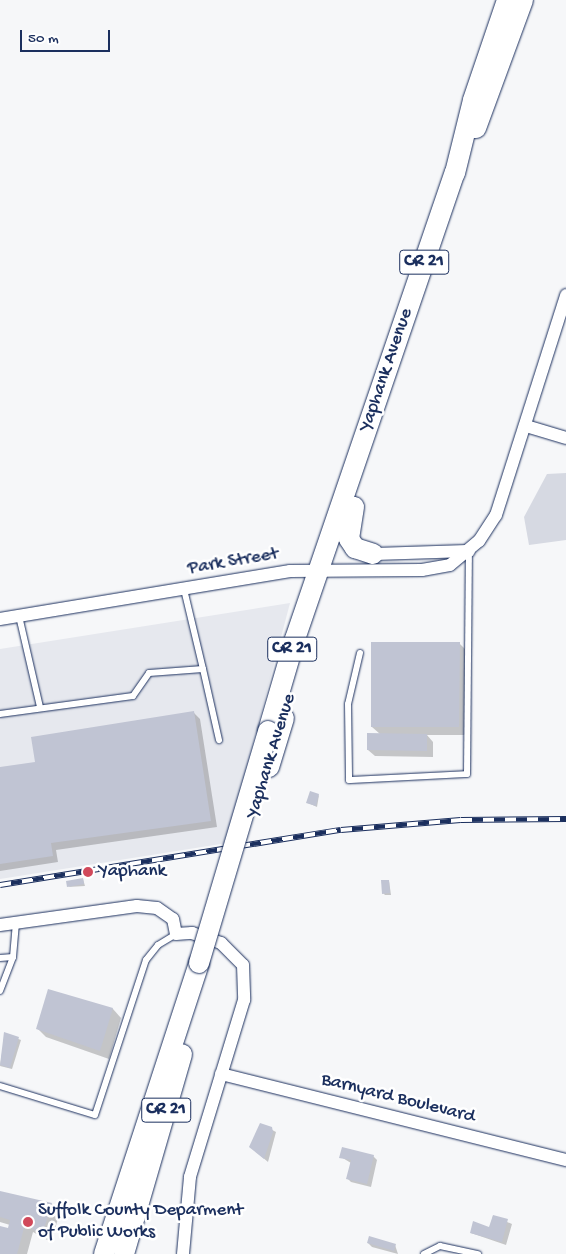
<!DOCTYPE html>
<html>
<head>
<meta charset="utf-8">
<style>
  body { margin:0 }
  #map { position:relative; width:566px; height:1254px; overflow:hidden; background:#f6f7f9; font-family:"Gochi Hand",sans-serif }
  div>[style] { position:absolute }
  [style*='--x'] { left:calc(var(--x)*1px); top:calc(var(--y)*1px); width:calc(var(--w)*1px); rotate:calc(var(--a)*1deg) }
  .built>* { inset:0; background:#e6e8ee }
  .green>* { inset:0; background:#d6d9e2 }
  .shadow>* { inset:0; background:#0003 }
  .building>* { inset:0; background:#c0c4d3 }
  .roads { filter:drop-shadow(0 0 1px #1b2f5e) drop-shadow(0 0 1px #1b2f5e) }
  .service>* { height:6px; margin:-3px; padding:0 3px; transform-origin:3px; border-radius:3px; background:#fff }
  .minor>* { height:12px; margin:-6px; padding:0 6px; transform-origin:6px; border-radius:6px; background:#fff }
  .primary>* { height:20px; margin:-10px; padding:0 10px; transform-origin:10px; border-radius:10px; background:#fff }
  .rail>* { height:5.5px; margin-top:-2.75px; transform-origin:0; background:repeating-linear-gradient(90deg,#fff 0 11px,#1b2f5e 0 22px); box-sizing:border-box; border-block:1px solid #1b2f5e }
  .bridges { filter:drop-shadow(0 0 1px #1b2f5e) drop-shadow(0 0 1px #1b2f5e) }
  .primary-bridge>* { height:20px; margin:-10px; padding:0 10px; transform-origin:10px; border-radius:10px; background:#fff }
  .dots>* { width:14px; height:14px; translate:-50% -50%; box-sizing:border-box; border:2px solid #fff; border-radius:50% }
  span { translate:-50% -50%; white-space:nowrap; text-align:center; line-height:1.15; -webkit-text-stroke:5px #fff; paint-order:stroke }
  .shield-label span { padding:1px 4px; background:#fff; border:1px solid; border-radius:4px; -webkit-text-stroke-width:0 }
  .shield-label { font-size:18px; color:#1b2f5e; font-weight:700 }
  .street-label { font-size:19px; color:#1b2f5e }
  .poi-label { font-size:19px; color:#1b2f5e }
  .left { translate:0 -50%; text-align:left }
  .scale { position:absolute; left:20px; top:30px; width:90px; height:22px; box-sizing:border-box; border:2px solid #1b2f5e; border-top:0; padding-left:6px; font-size:15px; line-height:18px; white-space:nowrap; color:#1b2f5e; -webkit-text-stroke:4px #fff; paint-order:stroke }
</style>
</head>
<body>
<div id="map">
  <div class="built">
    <i style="clip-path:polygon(290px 603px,227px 843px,0 879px,0 649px)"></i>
  </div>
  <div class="green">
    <i style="clip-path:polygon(566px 473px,566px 540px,529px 545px,524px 517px,547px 474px)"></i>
  </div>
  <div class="shadow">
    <i style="clip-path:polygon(459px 643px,468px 652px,467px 735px,427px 735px,433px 742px,433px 757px,375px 756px,368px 750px,380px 734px,372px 727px)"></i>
    <i style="clip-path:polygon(194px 713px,200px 719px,217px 827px,56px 850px,58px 862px,0 871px,0 769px,36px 763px)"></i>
    <i style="clip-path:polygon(319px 795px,317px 807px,308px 803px)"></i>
    <i style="clip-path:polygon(83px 879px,85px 886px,68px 887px)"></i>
    <i style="clip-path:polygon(389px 881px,391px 895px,385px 895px,383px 893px)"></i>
    <i style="clip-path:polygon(49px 991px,113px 1009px,121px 1018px,109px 1059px,46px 1037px,37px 1028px)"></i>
    <i style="clip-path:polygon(5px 1034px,21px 1040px,12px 1069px,0 1066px)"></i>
    <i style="clip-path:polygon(261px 1124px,276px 1132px,268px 1162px,250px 1147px)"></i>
    <i style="clip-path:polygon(373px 1156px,377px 1160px,371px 1187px,351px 1182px,347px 1178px,351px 1163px,341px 1157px)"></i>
    <i style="clip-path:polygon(0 1192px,52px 1204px,60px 1212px,51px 1242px,33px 1232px,27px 1254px,0 1254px,0 1227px,9px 1230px,10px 1225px,0 1222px)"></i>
    <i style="clip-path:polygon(493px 1216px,512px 1224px,506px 1245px,471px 1233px,490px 1228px)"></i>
    <i style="clip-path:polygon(368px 1243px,395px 1245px,398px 1254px,372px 1247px)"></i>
  </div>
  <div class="building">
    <i style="clip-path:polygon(371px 642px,460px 642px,459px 727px,371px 727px)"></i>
    <i style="clip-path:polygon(194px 711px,211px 821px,51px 843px,53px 856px,0 864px,0 767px,35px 762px,31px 737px)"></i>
    <i style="clip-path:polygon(367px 733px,427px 734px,427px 751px,367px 750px)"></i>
    <i style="clip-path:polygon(310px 791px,319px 794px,316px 806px,306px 803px)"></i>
    <i style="clip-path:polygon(83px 878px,84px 884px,67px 887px,66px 881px)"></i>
    <i style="clip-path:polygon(381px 880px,389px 880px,390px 893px,382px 894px)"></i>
    <i style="clip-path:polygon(48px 989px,113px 1008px,100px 1051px,36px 1029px)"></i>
    <i style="clip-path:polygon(4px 1032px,19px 1037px,10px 1068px,0 1065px)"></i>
    <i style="clip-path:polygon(260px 1123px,272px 1127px,273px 1132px,264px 1159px,249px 1147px)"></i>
    <i style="clip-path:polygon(342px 1147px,374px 1155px,367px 1184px,346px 1179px,351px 1160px,339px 1158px)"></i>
    <i style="clip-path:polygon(0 1191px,52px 1203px,42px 1235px,25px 1224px,17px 1254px,0 1254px,0 1226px,8px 1228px,10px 1220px,0 1217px)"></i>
    <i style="clip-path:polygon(493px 1215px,508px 1219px,502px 1242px,470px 1233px,473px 1221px,489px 1227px)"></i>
    <i style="clip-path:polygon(369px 1236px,396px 1244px,394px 1251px,367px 1243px)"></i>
  </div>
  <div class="roads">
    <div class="service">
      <i style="--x:19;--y:616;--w:93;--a:77"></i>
      <i style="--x:360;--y:653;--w:52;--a:103.2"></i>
      <i style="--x:348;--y:704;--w:76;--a:89.2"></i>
      <i style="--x:349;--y:780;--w:118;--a:-2.9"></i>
      <i style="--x:467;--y:774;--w:223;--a:-89.5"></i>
      <i style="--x:203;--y:669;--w:73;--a:77.3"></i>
      <i style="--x:0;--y:714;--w:134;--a:-7.7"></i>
      <i style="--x:133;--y:696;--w:28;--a:-55"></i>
      <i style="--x:149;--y:673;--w:54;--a:-4.2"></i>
      <i style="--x:203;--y:669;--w:82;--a:-103.4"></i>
      <i style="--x:0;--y:958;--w:13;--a:-4"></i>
      <i style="--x:0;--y:991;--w:36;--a:-69"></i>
      <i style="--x:13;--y:957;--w:34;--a:-85"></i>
      <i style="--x:0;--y:1086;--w:99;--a:17"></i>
      <i style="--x:95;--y:1115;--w:163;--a:-71.8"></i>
      <i style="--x:146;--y:960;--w:19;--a:-51"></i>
      <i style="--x:158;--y:945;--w:21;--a:-31"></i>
      <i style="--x:424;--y:1254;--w:18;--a:-27"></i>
      <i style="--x:440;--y:1246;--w:39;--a:12"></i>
    </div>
    <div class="minor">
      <i style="--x:526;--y:426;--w:42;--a:16.7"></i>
      <i style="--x:373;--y:554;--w:96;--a:-1.8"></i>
      <i style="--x:0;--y:619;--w:294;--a:-9.4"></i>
      <i style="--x:290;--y:571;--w:132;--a:-0.4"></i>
      <i style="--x:422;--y:570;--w:28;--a:-10"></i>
      <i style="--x:450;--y:565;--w:38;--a:-40"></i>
      <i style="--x:479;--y:541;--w:31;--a:-57"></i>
      <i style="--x:496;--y:515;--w:231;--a:-72.3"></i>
      <i style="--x:0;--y:925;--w:138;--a:-7.9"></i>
      <i style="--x:137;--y:906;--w:20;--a:6"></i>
      <i style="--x:157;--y:908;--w:19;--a:35"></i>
      <i style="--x:173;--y:919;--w:15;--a:79"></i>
      <i style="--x:176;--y:934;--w:16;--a:-4"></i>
      <i style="--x:192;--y:933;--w:31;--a:19"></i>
      <i style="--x:221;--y:943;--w:31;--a:45"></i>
      <i style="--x:243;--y:965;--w:35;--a:88"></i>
      <i style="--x:244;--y:1000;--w:185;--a:107"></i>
      <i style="--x:190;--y:1177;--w:77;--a:95.2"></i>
      <i style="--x:221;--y:1074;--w:356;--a:14"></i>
    </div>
    <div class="primary">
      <i style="--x:476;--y:128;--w:136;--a:-69.8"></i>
      <i style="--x:354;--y:507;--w:32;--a:99"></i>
      <i style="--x:349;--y:539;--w:11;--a:56"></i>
      <i style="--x:355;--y:548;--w:19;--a:18"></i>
      <i style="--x:268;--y:731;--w:96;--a:-73.6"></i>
      <i style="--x:295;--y:639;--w:493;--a:-71.1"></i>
      <i style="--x:455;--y:173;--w:75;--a:-76.1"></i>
      <i style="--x:473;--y:100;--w:106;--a:-71.2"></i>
      <i style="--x:269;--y:767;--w:51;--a:-73"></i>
      <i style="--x:104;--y:1254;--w:306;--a:-71.9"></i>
      <i style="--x:124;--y:1254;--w:208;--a:-73.8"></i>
    </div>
  </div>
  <div class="rail">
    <i style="--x:0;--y:885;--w:345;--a:-9.2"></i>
    <i style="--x:341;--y:830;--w:120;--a:-4.8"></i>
    <i style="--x:461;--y:820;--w:105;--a:-0.5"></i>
  </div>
  <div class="bridges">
    <div class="primary-bridge">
      <i style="--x:199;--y:963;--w:242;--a:-73.4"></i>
    </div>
  </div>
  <div class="dots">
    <i style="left:88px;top:872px;background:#d1495b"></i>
    <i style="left:28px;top:1222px;background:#d1495b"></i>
  </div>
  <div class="shield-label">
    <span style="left:424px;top:262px">CR 21</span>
    <span style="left:292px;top:649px">CR 21</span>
    <span style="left:166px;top:1110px">CR 21</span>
  </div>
  <div class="street-label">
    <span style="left:387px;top:370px;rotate:-71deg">Yaphank Avenue</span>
    <span style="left:233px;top:562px;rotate:-10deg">Park Street</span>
    <span style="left:272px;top:756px;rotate:-73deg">Yaphank Avenue</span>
    <span style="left:398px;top:1099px;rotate:14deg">Barnyard Boulevard</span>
  </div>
  <div class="poi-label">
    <span class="left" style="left:99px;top:872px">Yaphank</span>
    <span class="left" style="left:38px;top:1222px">Suffolk County Deparment<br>of Public Works</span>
  </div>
  <div class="scale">50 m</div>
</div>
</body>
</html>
